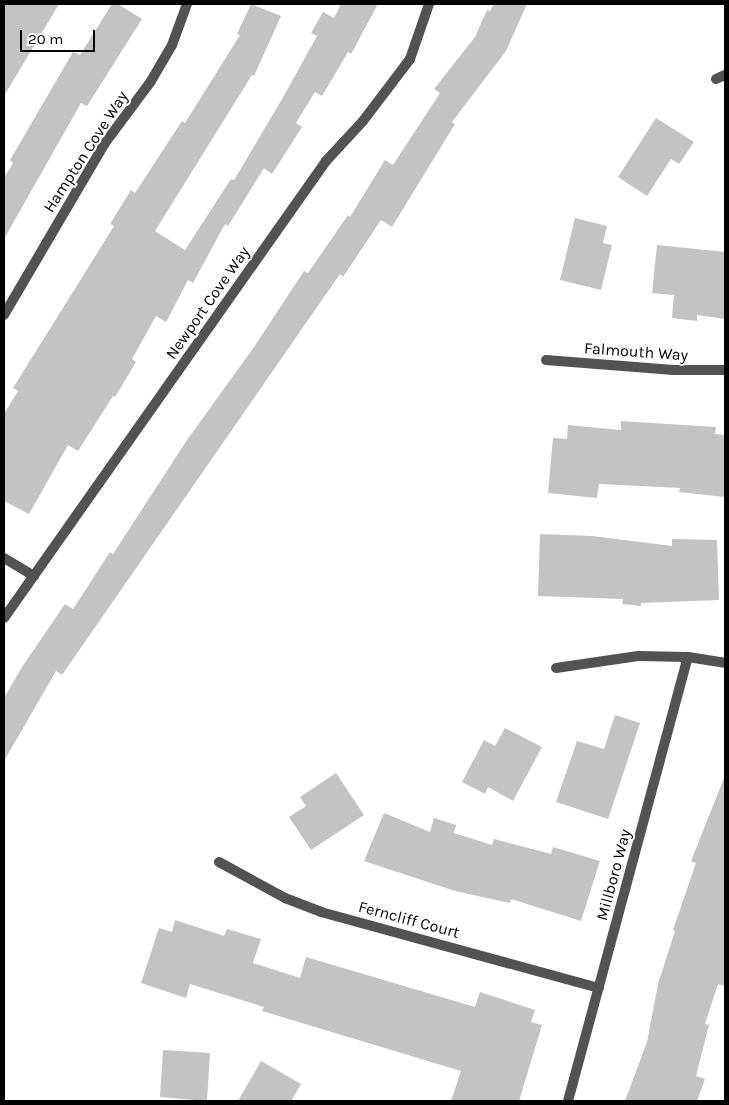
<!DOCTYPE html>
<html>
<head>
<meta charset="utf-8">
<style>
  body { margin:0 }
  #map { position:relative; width:729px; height:1105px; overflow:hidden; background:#fff; font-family:Karla,sans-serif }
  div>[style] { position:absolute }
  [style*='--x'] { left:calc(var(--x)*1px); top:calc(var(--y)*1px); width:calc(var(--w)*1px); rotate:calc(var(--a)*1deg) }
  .building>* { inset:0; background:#c3c3c3 }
  .street>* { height:10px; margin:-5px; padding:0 5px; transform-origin:5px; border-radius:5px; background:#535353 }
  span { translate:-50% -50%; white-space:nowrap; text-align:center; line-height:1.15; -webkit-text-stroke:4px #fff; paint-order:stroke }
  .street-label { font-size:16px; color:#000 }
  .frame { position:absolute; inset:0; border:5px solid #000; pointer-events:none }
  .scale { position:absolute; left:20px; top:30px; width:75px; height:22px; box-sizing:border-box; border:2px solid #000; border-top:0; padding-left:6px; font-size:15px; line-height:18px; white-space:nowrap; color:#000; -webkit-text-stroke:4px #fff; paint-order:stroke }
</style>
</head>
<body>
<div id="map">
  <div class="building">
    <i style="clip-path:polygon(4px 4px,59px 4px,4px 96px)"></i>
    <i style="clip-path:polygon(112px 4px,118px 4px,142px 19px,87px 106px,81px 103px,4px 239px,4px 178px,13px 163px,10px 160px,73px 52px,80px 55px)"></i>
    <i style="clip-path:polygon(251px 4px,281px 16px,254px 76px,252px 75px,155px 231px,185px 250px,231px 179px,234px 180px,285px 94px,317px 36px,311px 33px,323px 12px,334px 18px,341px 4px,378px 4px,351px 54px,348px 52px,322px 96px,315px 92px,296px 123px,302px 127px,272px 174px,264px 168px,228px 226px,225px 224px,193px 283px,188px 280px,166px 322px,156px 316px,132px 359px,136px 362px,115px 397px,113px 396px,78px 451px,68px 445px,29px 514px,4px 501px,4px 414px,18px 391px,13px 388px,114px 226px,110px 224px,131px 190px,135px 193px,182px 121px,185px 123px,240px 35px,237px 34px)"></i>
    <i style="clip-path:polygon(494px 4px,527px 4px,506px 51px,452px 122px,455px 124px,392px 227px,381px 220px,343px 277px,340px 274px,62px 675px,56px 671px,4px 761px,4px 698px,22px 667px,65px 604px,73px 609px,110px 552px,113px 554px,187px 440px,254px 347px,304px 271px,308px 273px,348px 215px,350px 217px,385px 160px,393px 165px,440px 93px,434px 89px,475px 37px,487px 10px,490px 11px)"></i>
    <i style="clip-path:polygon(656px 118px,694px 142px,679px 164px,671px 159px,647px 196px,618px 177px)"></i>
    <i style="clip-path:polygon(575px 218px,607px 226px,603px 243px,612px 245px,601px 290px,560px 280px)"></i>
    <i style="clip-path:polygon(657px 245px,725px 252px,725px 319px,697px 315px,697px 321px,672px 318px,674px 295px,652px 293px)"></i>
    <i style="clip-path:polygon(621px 421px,716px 427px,715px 434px,725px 435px,725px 497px,679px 492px,680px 488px,599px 484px,597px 498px,548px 493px,553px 438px,567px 439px,568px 425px,621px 430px)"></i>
    <i style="clip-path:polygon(540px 534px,592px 536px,672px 546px,672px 539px,717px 540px,719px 600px,641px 603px,641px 606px,622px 604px,623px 599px,538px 596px)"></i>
    <i style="clip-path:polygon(615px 715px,640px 723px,608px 819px,556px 802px,577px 741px,604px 749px)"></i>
    <i style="clip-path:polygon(505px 728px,542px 747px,513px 801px,488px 787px,485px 794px,462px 782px,484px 740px,495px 746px)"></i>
    <i style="clip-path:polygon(336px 773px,364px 815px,311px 850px,289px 817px,306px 806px,300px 797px)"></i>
    <i style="clip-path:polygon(724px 778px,725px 986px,718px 984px,705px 1024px,709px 1025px,696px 1076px,705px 1079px,697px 1101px,625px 1101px,647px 1042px,658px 984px,675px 931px,673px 930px,696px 863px,691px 861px)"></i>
    <i style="clip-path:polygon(384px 813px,430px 832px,434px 818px,456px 825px,454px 833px,492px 845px,494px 839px,551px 854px,553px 847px,600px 861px,581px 921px,511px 899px,510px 903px,455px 891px,364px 861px)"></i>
    <i style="clip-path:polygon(175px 920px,224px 936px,227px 929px,261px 939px,253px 963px,300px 978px,306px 957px,475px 1007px,480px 992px,535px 1010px,531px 1022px,542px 1025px,519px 1101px,451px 1101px,461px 1071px,262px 1011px,264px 1007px,190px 984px,186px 998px,141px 983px,159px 928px,172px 932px)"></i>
    <i style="clip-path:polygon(163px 1050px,210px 1053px,207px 1101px,160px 1097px)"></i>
    <i style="clip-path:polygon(261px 1061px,301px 1084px,291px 1101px,238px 1101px)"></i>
  </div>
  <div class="street">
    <i style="--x:716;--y:79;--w:10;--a:-24"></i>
    <i style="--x:4;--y:315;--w:199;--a:-59.6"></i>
    <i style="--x:105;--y:143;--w:77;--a:-53.4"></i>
    <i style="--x:151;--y:81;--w:42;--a:-59.7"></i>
    <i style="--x:172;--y:45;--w:44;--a:-69.9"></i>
    <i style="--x:546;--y:360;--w:128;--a:4.5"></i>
    <i style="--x:674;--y:370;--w:51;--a:0"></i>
    <i style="--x:4;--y:558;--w:35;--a:31"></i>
    <i style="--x:4;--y:618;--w:559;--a:-54.83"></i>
    <i style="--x:326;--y:161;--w:54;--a:-47.2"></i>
    <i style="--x:363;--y:121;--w:78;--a:-52.8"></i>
    <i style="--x:410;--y:59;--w:58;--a:-70.9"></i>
    <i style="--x:556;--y:668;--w:83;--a:-8.3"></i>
    <i style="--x:638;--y:656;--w:50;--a:1.1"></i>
    <i style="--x:688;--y:657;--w:37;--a:9"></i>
    <i style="--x:219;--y:862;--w:75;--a:28.6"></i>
    <i style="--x:285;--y:898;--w:39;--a:21"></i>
    <i style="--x:321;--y:912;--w:288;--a:15.3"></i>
    <i style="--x:568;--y:1101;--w:460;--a:-74.9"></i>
  </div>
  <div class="street-label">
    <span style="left:86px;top:152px;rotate:-57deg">Hampton Cove Way</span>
    <span style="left:208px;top:303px;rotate:-55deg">Newport Cove Way</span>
    <span style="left:636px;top:352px;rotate:4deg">Falmouth Way</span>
    <span style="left:614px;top:875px;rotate:-75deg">Millboro Way</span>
    <span style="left:409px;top:920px;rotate:15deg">Ferncliff Court</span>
  </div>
  <div class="frame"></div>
  <div class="scale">20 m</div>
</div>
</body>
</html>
